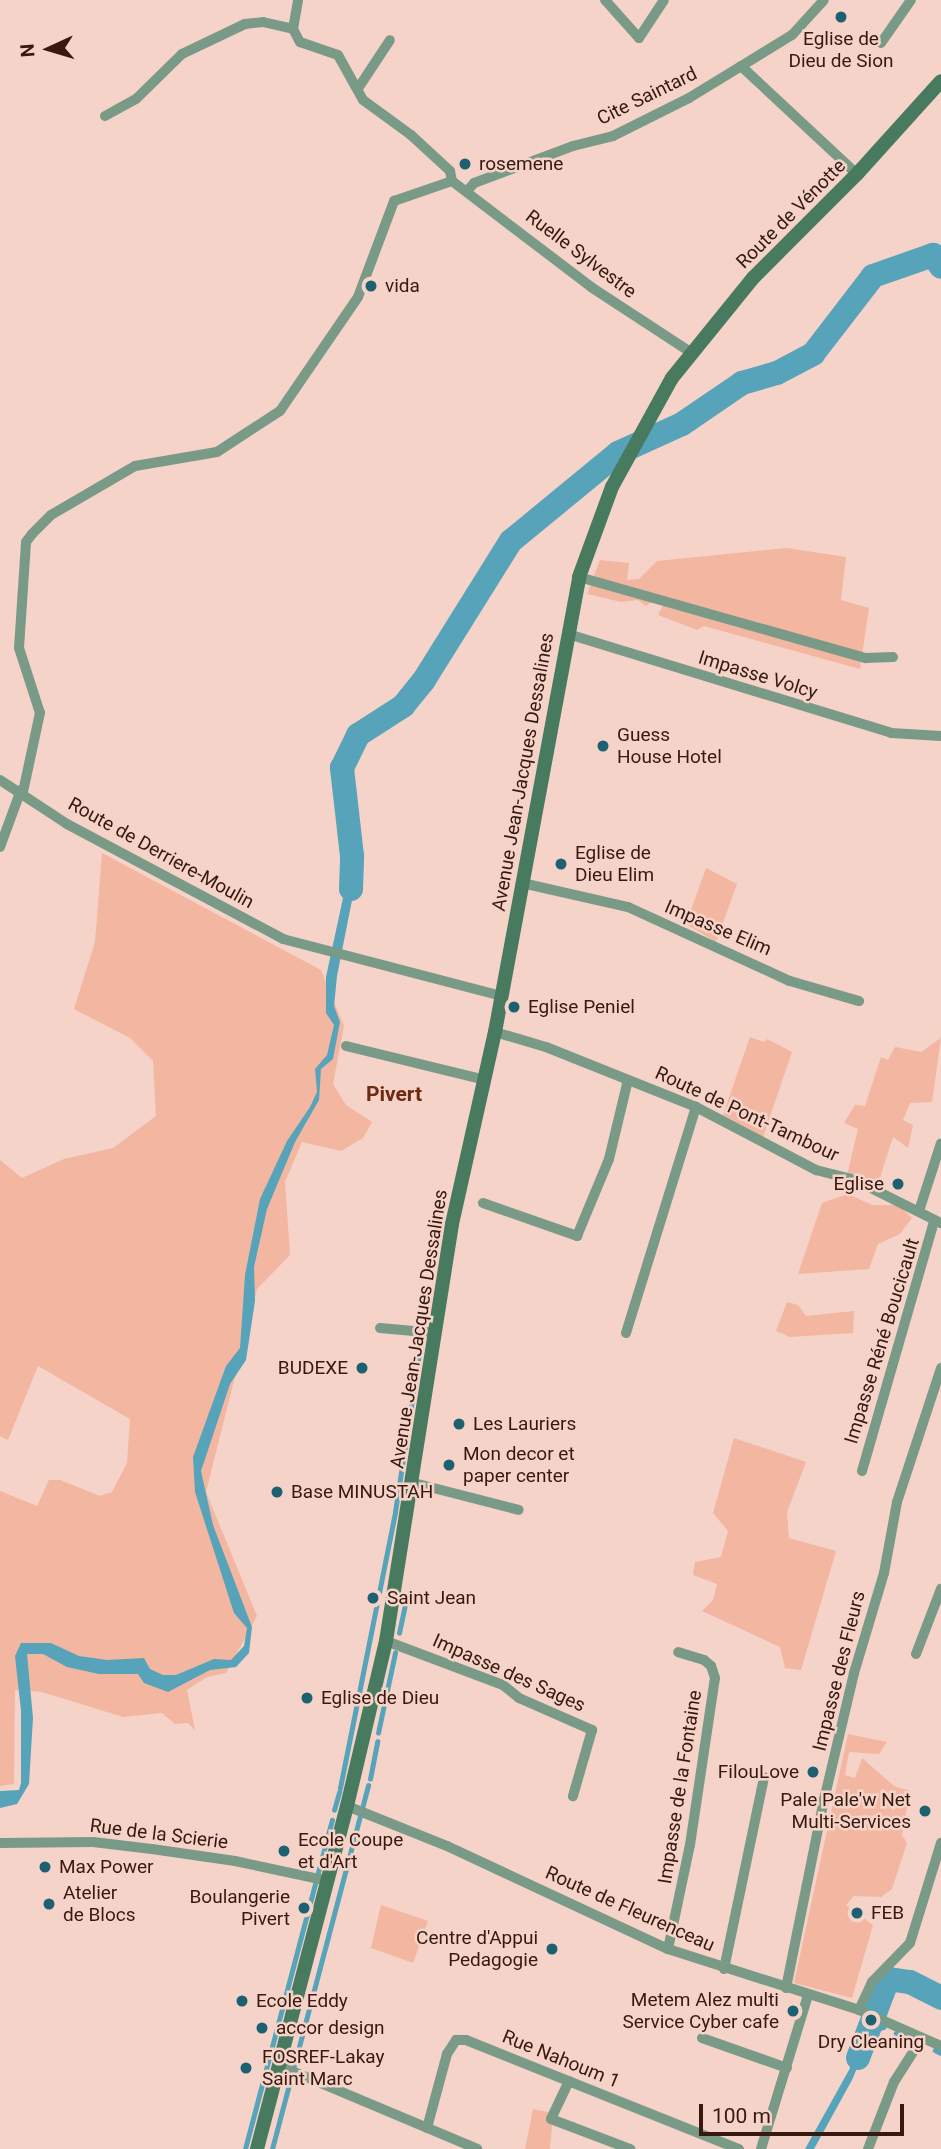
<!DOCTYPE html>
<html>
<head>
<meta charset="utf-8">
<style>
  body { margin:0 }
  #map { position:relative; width:941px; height:2149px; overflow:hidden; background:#f5d3c8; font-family:Roboto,sans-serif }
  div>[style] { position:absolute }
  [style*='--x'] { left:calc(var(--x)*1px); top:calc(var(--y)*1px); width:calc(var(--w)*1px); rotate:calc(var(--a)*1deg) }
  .green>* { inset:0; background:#f2b6a1 }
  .water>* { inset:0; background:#56a3ba }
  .stream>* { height:4.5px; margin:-2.25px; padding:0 2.25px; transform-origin:2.25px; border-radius:2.25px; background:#56a3ba }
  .river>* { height:24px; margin:-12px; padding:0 12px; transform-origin:12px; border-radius:12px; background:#56a3ba }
  .street>* { height:10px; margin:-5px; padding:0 5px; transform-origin:5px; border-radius:5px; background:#799a87 }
  .secondary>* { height:14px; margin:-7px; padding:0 7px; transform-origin:7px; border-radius:7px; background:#487a5f }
  .dots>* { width:19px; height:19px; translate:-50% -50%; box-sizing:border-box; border:4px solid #f5d3c8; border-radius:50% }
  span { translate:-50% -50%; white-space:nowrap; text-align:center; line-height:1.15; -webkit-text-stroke:5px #f5d3c8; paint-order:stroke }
  .poi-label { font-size:19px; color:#37190f }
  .left { translate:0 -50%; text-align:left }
  .right { translate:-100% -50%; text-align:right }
  .street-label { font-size:19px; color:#37190f }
  .neighbourhood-label { font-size:21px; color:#6e2a11; font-weight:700 }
  .north { position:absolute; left:14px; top:14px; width:70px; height:70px; -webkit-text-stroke:5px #f5d3c8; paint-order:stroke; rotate:266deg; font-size:19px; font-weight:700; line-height:28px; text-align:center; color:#37190f }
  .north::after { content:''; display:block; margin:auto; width:24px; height:32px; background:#37190f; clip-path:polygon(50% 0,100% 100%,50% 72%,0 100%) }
  .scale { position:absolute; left:699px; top:2104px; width:205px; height:32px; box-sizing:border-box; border:4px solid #37190f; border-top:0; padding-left:9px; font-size:21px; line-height:24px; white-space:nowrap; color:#37190f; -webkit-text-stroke:5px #f5d3c8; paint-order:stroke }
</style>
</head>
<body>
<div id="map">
  <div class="green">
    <i style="clip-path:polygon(787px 548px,846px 557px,841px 600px,869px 608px,860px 669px,704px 626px,697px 630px,658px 615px,665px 602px,658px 598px,646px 606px,638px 600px,621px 602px,587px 594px,600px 560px,629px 563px,627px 580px,639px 579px,657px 561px)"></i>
    <i style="clip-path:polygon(102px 853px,321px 970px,344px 1026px,333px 1084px,346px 1105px,372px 1122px,363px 1138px,341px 1151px,302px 1142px,285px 1182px,290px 1255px,257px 1289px,206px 1492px,257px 1616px,226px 1673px,207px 1677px,187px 1690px,195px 1730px,188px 1723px,175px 1724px,162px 1713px,123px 1717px,42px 1692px,15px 1690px,14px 1784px,0 1786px,0 1491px,37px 1506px,49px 1480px,60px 1480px,100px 1496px,112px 1492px,127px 1463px,130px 1419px,38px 1366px,8px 1440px,0 1436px,0 1160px,22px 1178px,64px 1159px,113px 1148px,156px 1116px,153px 1061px,130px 1038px,74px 1009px,95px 942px)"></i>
    <i style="clip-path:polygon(706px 868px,737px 884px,716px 942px,686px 924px)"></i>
    <i style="clip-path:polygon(750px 1037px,764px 1042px,767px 1039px,792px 1052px,763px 1137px,723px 1115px)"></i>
    <i style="clip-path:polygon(941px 1038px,932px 1102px,910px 1103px,903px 1120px,913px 1125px,908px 1148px,893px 1137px,878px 1184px,847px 1175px,858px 1129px,844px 1123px,855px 1105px,865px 1106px,881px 1057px,888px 1060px,895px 1047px,921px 1052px)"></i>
    <i style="clip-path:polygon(848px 1194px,872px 1205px,899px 1205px,912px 1218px,900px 1234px,878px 1244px,869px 1269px,798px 1274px,822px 1203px)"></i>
    <i style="clip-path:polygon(787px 1302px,798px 1305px,806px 1316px,854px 1311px,853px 1333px,790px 1337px,776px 1331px)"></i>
    <i style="clip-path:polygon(734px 1438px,806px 1462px,787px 1512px,789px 1538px,836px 1551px,801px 1670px,785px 1668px,780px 1647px,702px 1611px,713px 1600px,717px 1584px,693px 1575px,695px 1562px,721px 1557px,728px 1531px,713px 1513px)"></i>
    <i style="clip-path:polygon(848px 1734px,887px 1742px,879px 1754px,849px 1752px,845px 1775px,855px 1778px,862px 1758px,894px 1786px,910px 1791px,902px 1835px,907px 1843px,892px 1889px,881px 1897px,854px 1896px,846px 1905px,873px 1925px,852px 1998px,794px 1983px)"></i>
    <i style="clip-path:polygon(381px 1905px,428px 1921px,413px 1963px,371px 1948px)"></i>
    <i style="clip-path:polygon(533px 2109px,553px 2113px,550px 2149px,525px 2149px)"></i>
  </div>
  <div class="water">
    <i style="clip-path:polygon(352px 856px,355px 885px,337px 976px,334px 1006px,340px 1022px,333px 1059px,321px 1069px,319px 1100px,295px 1142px,267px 1209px,254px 1267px,255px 1301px,246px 1360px,230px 1384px,201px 1471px,213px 1525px,252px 1627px,249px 1653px,236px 1667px,210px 1670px,168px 1692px,144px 1683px,138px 1674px,99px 1674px,67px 1667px,43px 1654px,27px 1654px,33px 1718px,29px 1784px,17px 1804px,0 1808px,0 1791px,19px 1790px,21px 1783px,21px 1711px,15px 1656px,21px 1643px,51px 1643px,79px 1656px,107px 1660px,144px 1658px,150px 1669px,163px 1675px,176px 1675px,214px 1659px,231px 1660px,244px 1646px,247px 1628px,234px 1613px,195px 1492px,193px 1457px,226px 1366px,240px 1348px,245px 1275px,260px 1199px,287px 1141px,310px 1107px,317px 1092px,315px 1069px,327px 1055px,334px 1025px,326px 1013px,326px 977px)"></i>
    <i style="clip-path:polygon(867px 2027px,874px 2028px,852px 2080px,814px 2149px,805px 2149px,849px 2070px)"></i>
  </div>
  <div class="stream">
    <i style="--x:399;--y:1633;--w:29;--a:-78"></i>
    <i style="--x:378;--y:1733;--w:82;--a:-78"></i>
    <i style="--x:370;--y:1779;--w:38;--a:-79"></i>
    <i style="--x:340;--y:1788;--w:281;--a:-78.7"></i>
    <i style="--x:395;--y:1512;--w:174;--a:-81.4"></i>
    <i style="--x:334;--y:1810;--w:19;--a:-74"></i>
    <i style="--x:870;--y:2031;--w:14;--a:-17"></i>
    <i style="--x:896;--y:2033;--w:17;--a:21"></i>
    <i style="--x:935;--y:2050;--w:7;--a:27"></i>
    <i style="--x:245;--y:2149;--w:340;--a:-75.2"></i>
    <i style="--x:272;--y:2149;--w:376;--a:-75.2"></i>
  </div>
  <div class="river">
    <i style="--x:351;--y:889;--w:33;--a:-88"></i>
    <i style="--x:352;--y:856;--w:89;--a:-96.5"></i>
    <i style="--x:342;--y:768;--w:37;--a:-64"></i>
    <i style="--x:358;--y:735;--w:54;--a:-32.8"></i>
    <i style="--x:403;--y:706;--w:33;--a:-51"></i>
    <i style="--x:424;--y:680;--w:164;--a:-58"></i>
    <i style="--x:511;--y:541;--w:139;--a:-39.4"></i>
    <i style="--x:618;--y:453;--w:70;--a:-24.4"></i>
    <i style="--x:682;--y:424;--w:73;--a:-34.3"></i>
    <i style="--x:742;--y:383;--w:36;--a:-16"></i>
    <i style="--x:777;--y:373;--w:41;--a:-27.8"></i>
    <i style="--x:813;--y:354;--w:98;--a:-52.4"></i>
    <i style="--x:873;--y:276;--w:64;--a:-19.3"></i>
    <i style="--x:933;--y:255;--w:14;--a:56"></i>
    <i style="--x:858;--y:2058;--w:85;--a:-69.2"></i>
    <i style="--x:888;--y:1979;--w:22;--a:8"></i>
    <i style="--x:910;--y:1982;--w:35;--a:27"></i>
  </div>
  <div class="street">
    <i style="--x:605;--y:0;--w:51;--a:48.2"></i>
    <i style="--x:639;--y:38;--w:45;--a:-56.7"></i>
    <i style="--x:293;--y:29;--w:29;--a:-80"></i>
    <i style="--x:881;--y:43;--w:52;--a:-55.1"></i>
    <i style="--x:741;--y:66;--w:158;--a:43"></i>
    <i style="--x:359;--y:87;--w:56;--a:-56.6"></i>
    <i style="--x:105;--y:116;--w:35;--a:-29"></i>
    <i style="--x:136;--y:99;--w:64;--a:-44.4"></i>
    <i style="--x:182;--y:54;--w:70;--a:-25.5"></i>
    <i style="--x:245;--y:24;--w:18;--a:-6"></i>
    <i style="--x:263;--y:22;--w:31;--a:13"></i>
    <i style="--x:293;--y:29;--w:15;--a:62"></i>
    <i style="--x:300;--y:42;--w:40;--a:18.9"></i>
    <i style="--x:338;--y:55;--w:51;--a:60.9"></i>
    <i style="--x:363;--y:100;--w:59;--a:36.1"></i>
    <i style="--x:411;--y:135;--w:53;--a:42.7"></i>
    <i style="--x:450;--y:171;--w:10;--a:79"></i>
    <i style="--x:452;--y:181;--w:175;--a:37.3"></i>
    <i style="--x:591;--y:287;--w:121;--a:33.2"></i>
    <i style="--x:468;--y:190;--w:9;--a:-49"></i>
    <i style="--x:474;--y:183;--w:106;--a:-20.5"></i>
    <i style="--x:573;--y:146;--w:41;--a:-14"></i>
    <i style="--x:613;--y:136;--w:85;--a:-26.6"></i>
    <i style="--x:689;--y:98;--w:121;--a:-31.5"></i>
    <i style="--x:792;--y:35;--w:47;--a:-47.6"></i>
    <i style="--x:579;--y:577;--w:298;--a:15.8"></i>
    <i style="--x:866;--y:658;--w:27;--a:-2"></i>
    <i style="--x:568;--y:634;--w:338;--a:17"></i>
    <i style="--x:891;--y:733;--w:50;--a:3.4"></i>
    <i style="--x:0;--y:780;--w:80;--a:33.3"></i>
    <i style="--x:67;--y:824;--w:245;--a:28"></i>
    <i style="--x:283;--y:939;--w:226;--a:14.6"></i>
    <i style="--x:23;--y:792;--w:81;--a:-77.9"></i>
    <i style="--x:40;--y:713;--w:68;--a:-107.9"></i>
    <i style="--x:19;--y:648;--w:106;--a:-86.2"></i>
    <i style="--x:26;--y:542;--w:10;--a:-53"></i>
    <i style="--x:32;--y:534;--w:27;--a:-45"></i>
    <i style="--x:51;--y:515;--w:97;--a:-30.3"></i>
    <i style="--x:135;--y:466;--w:83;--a:-9.7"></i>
    <i style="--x:217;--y:452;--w:75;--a:-33.1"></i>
    <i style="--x:280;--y:411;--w:138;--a:-55.6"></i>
    <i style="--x:358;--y:297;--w:103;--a:-69.4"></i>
    <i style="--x:394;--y:201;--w:61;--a:-19"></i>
    <i style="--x:0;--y:847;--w:61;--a:-69.8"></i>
    <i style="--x:522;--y:883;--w:109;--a:12.8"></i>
    <i style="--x:628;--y:907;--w:178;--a:24.6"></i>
    <i style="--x:790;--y:981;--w:72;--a:16.2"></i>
    <i style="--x:495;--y:1032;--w:53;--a:16.4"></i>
    <i style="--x:546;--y:1047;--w:162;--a:21.8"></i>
    <i style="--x:696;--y:1107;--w:136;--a:27.7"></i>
    <i style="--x:816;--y:1170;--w:40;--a:14.4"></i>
    <i style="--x:855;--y:1180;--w:96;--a:26.6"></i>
    <i style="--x:346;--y:1046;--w:143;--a:13.7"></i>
    <i style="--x:483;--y:1203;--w:100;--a:19.3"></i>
    <i style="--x:577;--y:1236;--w:83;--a:-67.4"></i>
    <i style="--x:609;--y:1159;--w:81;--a:-76.5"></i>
    <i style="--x:919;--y:1211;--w:71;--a:-72.1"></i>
    <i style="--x:380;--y:1328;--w:56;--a:5.1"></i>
    <i style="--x:626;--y:1333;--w:237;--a:-72.8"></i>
    <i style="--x:862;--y:1471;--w:260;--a:-73.9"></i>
    <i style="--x:414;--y:1483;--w:108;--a:14.4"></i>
    <i style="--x:386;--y:1641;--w:125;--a:20.6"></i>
    <i style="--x:503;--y:1685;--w:21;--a:39"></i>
    <i style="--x:519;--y:1698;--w:80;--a:23.7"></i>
    <i style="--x:592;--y:1730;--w:69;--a:106.1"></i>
    <i style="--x:916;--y:1654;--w:70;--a:-69"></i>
    <i style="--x:347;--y:1806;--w:108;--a:21.8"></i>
    <i style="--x:447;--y:1846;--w:244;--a:25"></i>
    <i style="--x:668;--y:1949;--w:201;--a:17.7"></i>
    <i style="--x:859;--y:2010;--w:90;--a:23.7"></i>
    <i style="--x:0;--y:1843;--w:93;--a:-0.6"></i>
    <i style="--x:93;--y:1842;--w:59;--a:6.8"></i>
    <i style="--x:152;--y:1849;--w:84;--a:8.2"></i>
    <i style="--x:235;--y:1861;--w:95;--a:12.1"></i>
    <i style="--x:668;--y:1949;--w:106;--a:-78.1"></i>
    <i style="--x:690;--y:1845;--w:169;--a:-81.5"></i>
    <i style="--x:715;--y:1678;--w:13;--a:-108"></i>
    <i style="--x:711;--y:1666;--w:9;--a:-139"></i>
    <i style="--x:704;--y:1660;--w:27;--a:-163"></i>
    <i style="--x:724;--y:1969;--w:196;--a:-78.2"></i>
    <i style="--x:786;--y:1988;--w:192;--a:-78.6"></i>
    <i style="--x:824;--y:1800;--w:130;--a:-76.7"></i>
    <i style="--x:854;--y:1673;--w:104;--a:-73.3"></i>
    <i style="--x:884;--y:1573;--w:72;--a:-79.6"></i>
    <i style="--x:897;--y:1502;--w:141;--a:-71.8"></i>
    <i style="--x:859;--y:2010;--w:31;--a:-65"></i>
    <i style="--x:872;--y:1982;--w:54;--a:-45.7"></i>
    <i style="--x:910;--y:1943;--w:105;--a:-72.8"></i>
    <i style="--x:702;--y:2038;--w:90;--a:19.4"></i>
    <i style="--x:280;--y:2066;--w:214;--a:22.8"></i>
    <i style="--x:569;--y:2081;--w:42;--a:115.3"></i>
    <i style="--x:551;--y:2119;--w:85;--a:20.8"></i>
    <i style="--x:427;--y:2128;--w:77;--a:-74.9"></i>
    <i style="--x:447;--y:2054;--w:17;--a:-57"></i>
    <i style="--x:456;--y:2040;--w:10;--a:0"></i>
    <i style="--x:466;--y:2040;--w:294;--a:21.8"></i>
    <i style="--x:761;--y:2149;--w:161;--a:-73"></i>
    <i style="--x:868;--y:2149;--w:72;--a:-68.8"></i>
    <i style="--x:894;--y:2082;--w:52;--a:-57.5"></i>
  </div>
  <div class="secondary">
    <i style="--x:257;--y:2149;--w:355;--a:-75.3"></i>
    <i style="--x:347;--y:1806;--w:170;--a:-76.7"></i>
    <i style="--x:386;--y:1641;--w:422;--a:-81"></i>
    <i style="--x:452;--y:1224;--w:197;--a:-77.4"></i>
    <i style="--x:495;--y:1032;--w:463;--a:-79.5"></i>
    <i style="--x:579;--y:577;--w:96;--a:-69.9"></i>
    <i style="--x:612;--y:487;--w:124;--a:-61.2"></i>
    <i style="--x:672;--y:378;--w:129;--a:-51"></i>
    <i style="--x:753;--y:278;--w:147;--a:-45"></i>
    <i style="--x:857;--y:174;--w:125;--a:-47.9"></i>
  </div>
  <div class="dots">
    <i style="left:841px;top:17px;background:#1c6072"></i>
    <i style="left:465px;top:164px;background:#1c6072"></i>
    <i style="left:371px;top:286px;background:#1c6072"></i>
    <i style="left:603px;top:746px;background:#1c6072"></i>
    <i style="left:561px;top:864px;background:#1c6072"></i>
    <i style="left:514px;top:1007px;background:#1c6072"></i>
    <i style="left:898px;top:1184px;background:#1c6072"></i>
    <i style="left:362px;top:1368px;background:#1c6072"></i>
    <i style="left:459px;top:1424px;background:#1c6072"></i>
    <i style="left:449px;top:1465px;background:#1c6072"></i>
    <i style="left:277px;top:1492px;background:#1c6072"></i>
    <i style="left:373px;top:1598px;background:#1c6072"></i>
    <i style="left:307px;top:1698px;background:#1c6072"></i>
    <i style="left:813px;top:1772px;background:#1c6072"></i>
    <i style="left:925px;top:1811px;background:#1c6072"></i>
    <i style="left:284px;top:1851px;background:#1c6072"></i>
    <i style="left:45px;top:1867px;background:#1c6072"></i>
    <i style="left:49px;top:1904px;background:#1c6072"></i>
    <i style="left:304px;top:1908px;background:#1c6072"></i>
    <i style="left:857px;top:1913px;background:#1c6072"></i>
    <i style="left:552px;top:1949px;background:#1c6072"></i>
    <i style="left:242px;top:2001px;background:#1c6072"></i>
    <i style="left:793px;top:2011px;background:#1c6072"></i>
    <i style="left:871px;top:2020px;background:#1c6072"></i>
    <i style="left:262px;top:2028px;background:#1c6072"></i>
    <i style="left:246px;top:2068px;background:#1c6072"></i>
  </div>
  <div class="poi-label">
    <span style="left:841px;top:50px">Eglise de<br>Dieu de Sion</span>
    <span class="left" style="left:479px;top:164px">rosemene</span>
    <span class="left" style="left:385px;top:286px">vida</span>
    <span class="left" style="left:617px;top:746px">Guess<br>House Hotel</span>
    <span class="left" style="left:575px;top:864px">Eglise de<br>Dieu Elim</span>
    <span class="left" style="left:528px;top:1007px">Eglise Peniel</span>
    <span class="right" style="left:884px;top:1184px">Eglise</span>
    <span class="right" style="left:348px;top:1368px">BUDEXE</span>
    <span class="left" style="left:473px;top:1424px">Les Lauriers</span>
    <span class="left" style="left:463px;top:1465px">Mon decor et<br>paper center</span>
    <span class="left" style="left:291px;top:1492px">Base MINUSTAH</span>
    <span class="left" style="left:387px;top:1598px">Saint Jean</span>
    <span class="left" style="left:321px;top:1698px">Eglise de Dieu</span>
    <span class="right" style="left:799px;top:1772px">FilouLove</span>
    <span class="right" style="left:911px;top:1811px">Pale Pale'w Net<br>Multi-Services</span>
    <span class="left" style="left:298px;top:1851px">Ecole Coupe<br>et d'Art</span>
    <span class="left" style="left:59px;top:1867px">Max Power</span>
    <span class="left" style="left:63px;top:1904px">Atelier<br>de Blocs</span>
    <span class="right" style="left:290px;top:1908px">Boulangerie<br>Pivert</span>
    <span class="left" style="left:871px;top:1913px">FEB</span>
    <span class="right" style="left:538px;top:1949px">Centre d'Appui<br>Pedagogie</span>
    <span class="right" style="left:779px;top:2011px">Metem Alez multi<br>Service Cyber cafe</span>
    <span class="left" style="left:256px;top:2001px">Ecole Eddy</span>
    <span class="left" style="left:276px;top:2028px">accor design</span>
    <span style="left:871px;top:2042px">Dry Cleaning</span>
    <span class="left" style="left:262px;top:2068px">FOSREF-Lakay<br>Saint Marc</span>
  </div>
  <div class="street-label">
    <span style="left:647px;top:96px;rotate:-26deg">Cite Saintard</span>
    <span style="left:791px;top:214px;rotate:-45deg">Route de Vénotte</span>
    <span style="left:581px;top:254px;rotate:37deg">Ruelle Sylvestre</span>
    <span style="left:758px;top:675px;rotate:17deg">Impasse Volcy</span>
    <span style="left:523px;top:772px;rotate:-80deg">Avenue Jean-Jacques Dessalines</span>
    <span style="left:161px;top:853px;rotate:29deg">Route de Derriere-Moulin</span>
    <span style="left:718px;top:928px;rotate:23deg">Impasse Elim</span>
    <span style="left:747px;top:1114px;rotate:25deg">Route de Pont-Tambour</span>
    <span style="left:419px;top:1329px;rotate:-81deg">Avenue Jean-Jacques Dessalines</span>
    <span style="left:882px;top:1341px;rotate:-73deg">Impasse Réné Boucicault</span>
    <span style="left:839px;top:1671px;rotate:-76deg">Impasse des Fleurs</span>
    <span style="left:509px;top:1673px;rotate:24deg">Impasse des Sages</span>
    <span style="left:680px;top:1787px;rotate:-81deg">Impasse de la Fontaine</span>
    <span style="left:159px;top:1834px;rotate:7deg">Rue de la Scierie</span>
    <span style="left:630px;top:1909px;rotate:24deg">Route de Fleurenceau</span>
    <span style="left:561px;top:2059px;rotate:22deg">Rue Nahoum 1</span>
  </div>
  <div class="neighbourhood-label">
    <span style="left:394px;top:1094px">Pivert</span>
  </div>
  <div class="north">N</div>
  <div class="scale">100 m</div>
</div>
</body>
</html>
